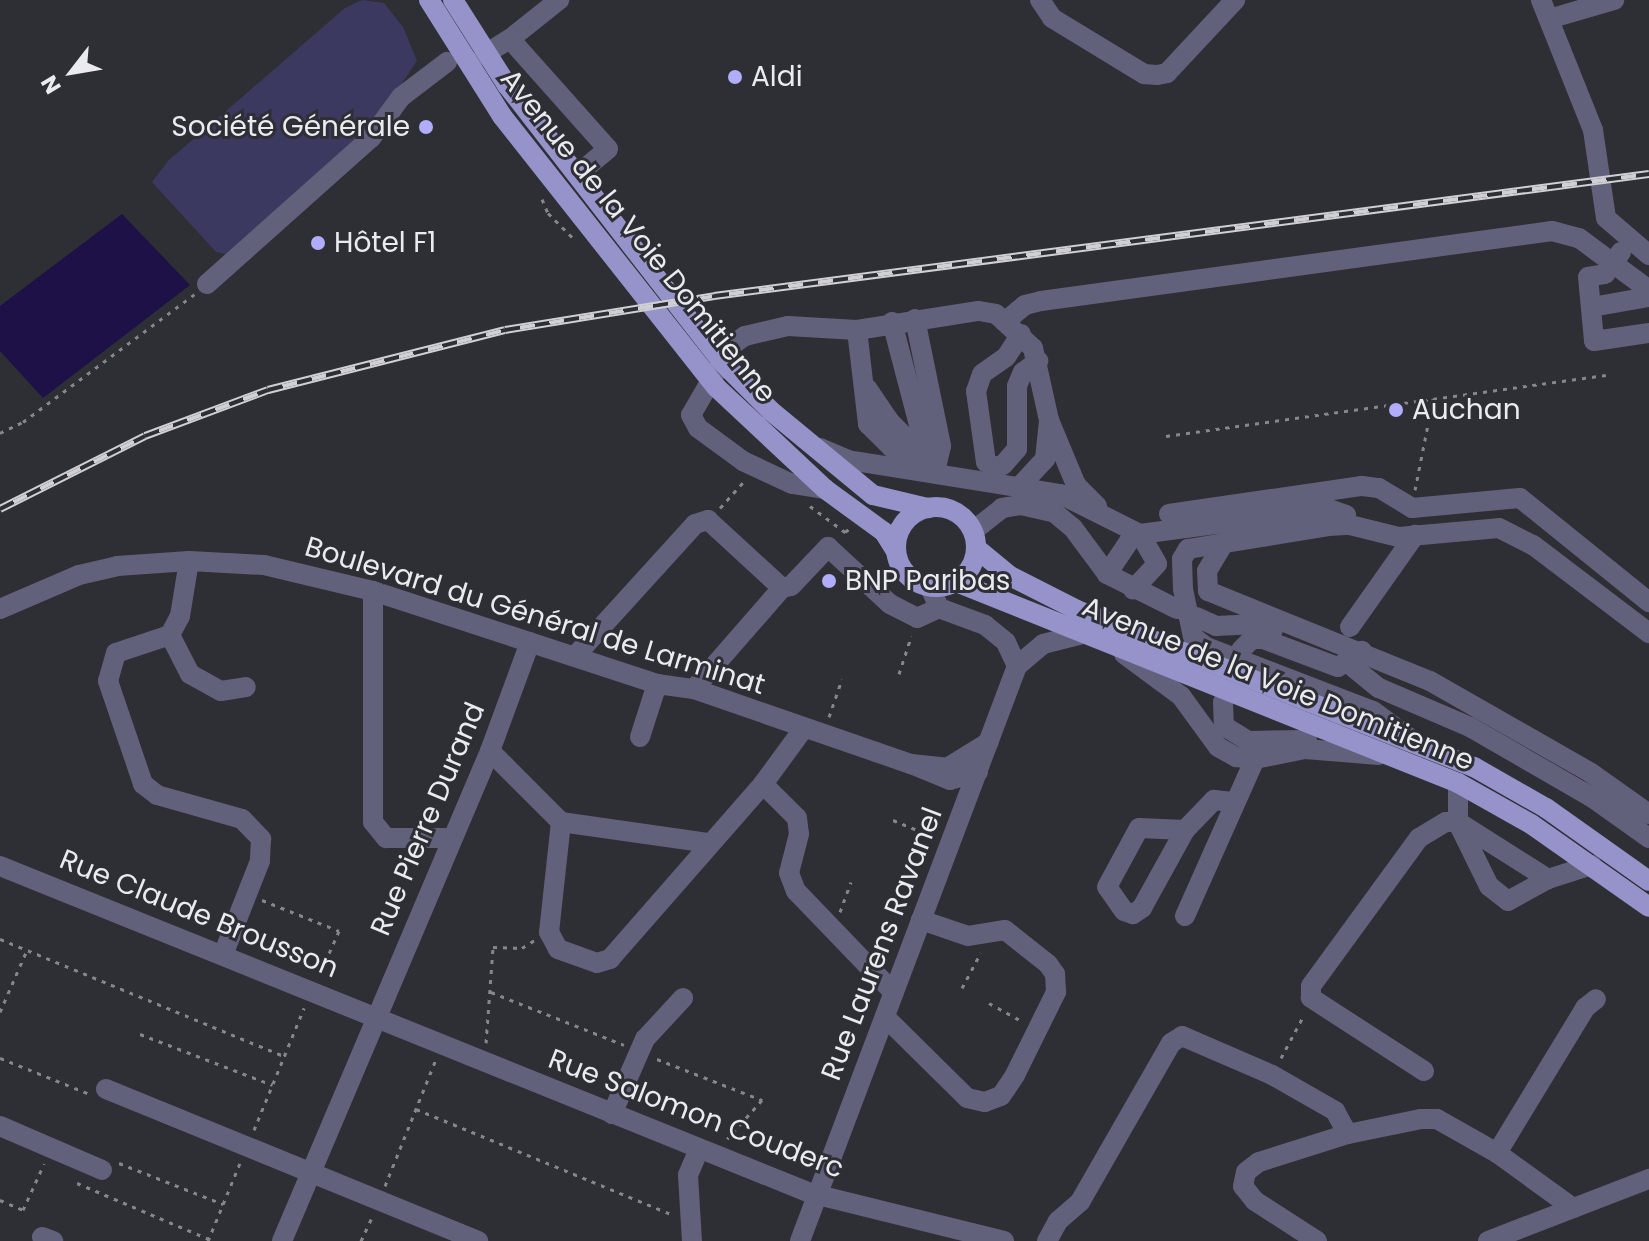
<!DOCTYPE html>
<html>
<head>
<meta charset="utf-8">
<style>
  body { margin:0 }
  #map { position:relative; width:1649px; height:1241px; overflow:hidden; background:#2e2e35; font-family:Poppins,sans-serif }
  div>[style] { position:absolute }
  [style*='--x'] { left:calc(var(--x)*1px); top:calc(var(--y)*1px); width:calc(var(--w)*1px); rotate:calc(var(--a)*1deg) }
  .green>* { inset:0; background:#3c3960 }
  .water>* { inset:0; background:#1d1147 }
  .path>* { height:3px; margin-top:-1.5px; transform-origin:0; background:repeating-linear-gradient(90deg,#86868c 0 4px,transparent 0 10px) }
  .minor>* { height:20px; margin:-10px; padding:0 10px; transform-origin:10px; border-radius:10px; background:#62617c }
  .major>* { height:20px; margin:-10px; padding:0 10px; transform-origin:10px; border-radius:10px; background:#9593ca }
  .major>.ring { margin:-10px; padding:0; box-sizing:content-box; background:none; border:20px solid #9593ca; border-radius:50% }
  .rail>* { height:8px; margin-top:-4px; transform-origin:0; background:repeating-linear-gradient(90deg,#2e2e35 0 15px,#cfcfd4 0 30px); box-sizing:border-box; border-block:2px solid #cfcfd4 }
  .dots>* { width:22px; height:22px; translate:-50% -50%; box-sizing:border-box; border:4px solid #2e2e35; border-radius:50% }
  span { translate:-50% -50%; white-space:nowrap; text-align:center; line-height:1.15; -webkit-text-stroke:6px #2e2e35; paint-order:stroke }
  .poi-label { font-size:28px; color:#eaeaef }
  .left { translate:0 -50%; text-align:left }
  .right { translate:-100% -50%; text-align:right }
  .street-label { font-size:28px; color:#eaeaef }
  .north { position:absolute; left:32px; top:32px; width:80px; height:80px; -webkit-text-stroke:6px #2e2e35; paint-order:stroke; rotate:239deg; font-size:22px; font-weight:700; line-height:32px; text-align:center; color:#eaeaef }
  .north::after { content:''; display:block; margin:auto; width:28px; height:36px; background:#eaeaef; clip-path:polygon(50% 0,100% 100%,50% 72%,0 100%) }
</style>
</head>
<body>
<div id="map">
  <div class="green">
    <i style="clip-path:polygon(362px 0,384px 3px,403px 27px,417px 61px,372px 127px,230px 255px,216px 252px,152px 182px,168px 161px,345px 8px)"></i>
  </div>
  <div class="water">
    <i style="clip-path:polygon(122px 214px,190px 285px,43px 398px,0 351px,0 306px)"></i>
  </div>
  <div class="path">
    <i style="--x:542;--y:199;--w:15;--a:67"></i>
    <i style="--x:548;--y:213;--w:40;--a:45"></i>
    <i style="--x:0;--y:433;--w:25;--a:-26"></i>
    <i style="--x:23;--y:422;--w:214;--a:-36.7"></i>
    <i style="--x:1166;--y:436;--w:444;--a:-7.9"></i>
    <i style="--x:1415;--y:490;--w:93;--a:-78.8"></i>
    <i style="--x:810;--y:506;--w:44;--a:36.6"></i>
    <i style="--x:845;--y:532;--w:5;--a:-37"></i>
    <i style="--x:720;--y:508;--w:36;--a:-48"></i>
    <i style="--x:899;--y:674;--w:40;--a:-72"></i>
    <i style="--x:829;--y:717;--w:40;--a:-71.1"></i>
    <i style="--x:893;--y:820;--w:44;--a:22.5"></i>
    <i style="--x:262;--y:900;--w:83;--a:21.9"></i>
    <i style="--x:339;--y:931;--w:49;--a:114"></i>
    <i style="--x:840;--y:912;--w:32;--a:-70"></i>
    <i style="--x:0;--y:939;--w:307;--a:22.4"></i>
    <i style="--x:962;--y:988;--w:40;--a:-62"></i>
    <i style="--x:491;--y:992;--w:143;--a:21.7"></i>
    <i style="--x:989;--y:1003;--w:37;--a:29"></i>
    <i style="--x:0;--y:1012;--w:68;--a:-66.5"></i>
    <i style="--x:140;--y:1034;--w:142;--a:21"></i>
    <i style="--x:486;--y:1043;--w:96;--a:-85.8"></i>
    <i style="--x:493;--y:947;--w:29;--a:2"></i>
    <i style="--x:522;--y:948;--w:15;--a:-32"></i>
    <i style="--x:0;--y:1058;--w:99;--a:21.9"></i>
    <i style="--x:1281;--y:1058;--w:49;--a:-61.9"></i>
    <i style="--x:657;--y:1059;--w:113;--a:21.3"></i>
    <i style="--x:762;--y:1100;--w:52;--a:131.9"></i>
    <i style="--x:416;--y:1109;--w:276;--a:22.4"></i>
    <i style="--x:254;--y:1130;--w:132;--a:-67.7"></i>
    <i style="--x:119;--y:1163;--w:112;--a:21.5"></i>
    <i style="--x:77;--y:1183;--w:143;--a:23"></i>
    <i style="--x:385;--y:1186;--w:137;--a:-68.1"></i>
    <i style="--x:0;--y:1200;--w:25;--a:23"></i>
    <i style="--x:23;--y:1210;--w:51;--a:-65.5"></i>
    <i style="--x:208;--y:1241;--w:84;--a:-67.7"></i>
    <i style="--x:361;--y:1241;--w:29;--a:-65"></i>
  </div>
  <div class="minor">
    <i style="--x:1040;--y:0;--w:22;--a:56"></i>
    <i style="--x:1052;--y:18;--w:108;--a:31.3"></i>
    <i style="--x:1144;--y:74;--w:13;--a:4"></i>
    <i style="--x:1157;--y:75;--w:10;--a:-11"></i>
    <i style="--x:1167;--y:73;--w:100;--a:-47"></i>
    <i style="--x:1541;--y:0;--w:140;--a:68.2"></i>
    <i style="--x:1593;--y:130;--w:89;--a:81.6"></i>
    <i style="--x:1606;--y:218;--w:57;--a:40.7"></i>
    <i style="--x:1549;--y:19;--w:68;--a:-16.3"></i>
    <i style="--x:510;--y:39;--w:63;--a:-38.5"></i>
    <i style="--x:484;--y:55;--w:31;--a:-32"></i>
    <i style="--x:510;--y:39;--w:147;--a:48.3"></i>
    <i style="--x:608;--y:149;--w:40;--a:140"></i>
    <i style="--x:1621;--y:252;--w:27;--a:126"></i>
    <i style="--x:1605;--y:274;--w:17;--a:170"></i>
    <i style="--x:1588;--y:277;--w:64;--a:84.6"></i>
    <i style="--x:1594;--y:341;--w:56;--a:-8.3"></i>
    <i style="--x:207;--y:284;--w:220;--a:-41.7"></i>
    <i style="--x:371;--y:138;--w:51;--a:-53.8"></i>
    <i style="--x:401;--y:97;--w:58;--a:-37.3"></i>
    <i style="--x:1592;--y:307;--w:58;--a:-10"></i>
    <i style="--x:915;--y:319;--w:130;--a:78.4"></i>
    <i style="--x:941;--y:446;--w:28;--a:103"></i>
    <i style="--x:1007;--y:320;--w:23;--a:-40"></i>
    <i style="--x:1025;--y:305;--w:16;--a:-14"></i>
    <i style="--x:1041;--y:301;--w:516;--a:-7.8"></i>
    <i style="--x:1552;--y:231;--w:28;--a:15"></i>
    <i style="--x:1579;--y:238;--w:87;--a:36.6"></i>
    <i style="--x:892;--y:322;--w:146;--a:75.3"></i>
    <i style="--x:857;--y:330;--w:95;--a:83.3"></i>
    <i style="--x:868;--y:424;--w:34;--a:45"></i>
    <i style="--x:892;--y:448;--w:32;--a:13"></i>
    <i style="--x:1021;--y:334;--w:27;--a:123"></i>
    <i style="--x:1006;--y:357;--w:29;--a:145"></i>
    <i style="--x:982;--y:374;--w:18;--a:109"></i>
    <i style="--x:976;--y:391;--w:72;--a:82"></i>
    <i style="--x:986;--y:462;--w:9;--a:32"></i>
    <i style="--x:994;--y:467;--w:9;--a:-13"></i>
    <i style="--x:1003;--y:465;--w:21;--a:-49"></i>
    <i style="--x:1017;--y:449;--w:63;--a:-90"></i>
    <i style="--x:1017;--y:386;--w:15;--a:-67"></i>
    <i style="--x:1023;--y:372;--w:19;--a:-36"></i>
    <i style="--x:867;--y:388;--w:40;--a:56"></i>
    <i style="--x:889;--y:421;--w:48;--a:45"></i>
    <i style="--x:820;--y:448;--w:30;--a:23"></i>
    <i style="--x:848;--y:460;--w:215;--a:9.1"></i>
    <i style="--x:1060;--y:494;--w:89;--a:26.6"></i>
    <i style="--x:1140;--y:534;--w:191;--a:-7.5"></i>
    <i style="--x:1329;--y:509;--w:18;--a:19"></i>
    <i style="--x:1020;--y:486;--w:37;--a:-47"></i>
    <i style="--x:1045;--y:459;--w:39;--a:-84"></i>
    <i style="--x:1049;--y:420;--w:70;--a:67.4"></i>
    <i style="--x:1076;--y:485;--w:30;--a:45"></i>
    <i style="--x:825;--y:489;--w:33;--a:-171"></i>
    <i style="--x:792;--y:484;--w:54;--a:-154.9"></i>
    <i style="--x:743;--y:461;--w:56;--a:-143.7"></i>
    <i style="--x:698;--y:428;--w:15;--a:-118"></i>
    <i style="--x:691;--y:415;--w:80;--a:-59.9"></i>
    <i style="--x:731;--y:346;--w:17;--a:-36"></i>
    <i style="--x:745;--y:336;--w:44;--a:-13.1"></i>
    <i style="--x:788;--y:326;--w:69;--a:3.3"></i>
    <i style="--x:857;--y:330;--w:123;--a:-8.9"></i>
    <i style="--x:979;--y:311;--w:17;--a:10"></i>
    <i style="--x:996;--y:314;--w:50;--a:42.6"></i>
    <i style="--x:1033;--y:348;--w:74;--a:77.5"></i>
    <i style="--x:1169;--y:514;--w:195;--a:-8.3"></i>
    <i style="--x:1362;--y:486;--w:17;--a:7"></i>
    <i style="--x:1379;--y:488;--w:39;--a:31"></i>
    <i style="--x:1412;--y:508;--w:108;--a:-5.3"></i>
    <i style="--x:1520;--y:498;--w:166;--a:38.9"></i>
    <i style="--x:973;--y:531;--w:37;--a:-38"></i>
    <i style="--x:1002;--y:508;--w:19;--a:-9"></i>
    <i style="--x:1021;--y:505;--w:35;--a:13"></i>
    <i style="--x:1055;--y:513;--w:23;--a:40"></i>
    <i style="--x:1073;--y:528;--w:57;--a:53.5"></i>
    <i style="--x:1107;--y:574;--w:78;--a:26.6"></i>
    <i style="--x:1225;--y:541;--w:35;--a:121"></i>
    <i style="--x:1207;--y:571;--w:20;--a:87"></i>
    <i style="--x:1208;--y:591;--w:240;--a:22.1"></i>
    <i style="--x:1430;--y:681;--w:185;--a:29.7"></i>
    <i style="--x:1591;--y:773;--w:71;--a:35.3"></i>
    <i style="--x:189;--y:561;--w:56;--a:99.3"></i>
    <i style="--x:180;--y:616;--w:21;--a:118"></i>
    <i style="--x:170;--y:635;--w:57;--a:161.6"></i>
    <i style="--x:116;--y:653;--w:29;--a:106"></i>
    <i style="--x:108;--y:681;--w:109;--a:71.2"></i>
    <i style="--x:143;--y:784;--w:18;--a:38"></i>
    <i style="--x:157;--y:795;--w:88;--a:15.8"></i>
    <i style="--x:242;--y:819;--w:28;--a:46"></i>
    <i style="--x:261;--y:839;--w:22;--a:93"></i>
    <i style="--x:260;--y:861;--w:101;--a:111.5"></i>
    <i style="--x:1107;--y:574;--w:40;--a:-56"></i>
    <i style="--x:1129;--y:541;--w:13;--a:-32"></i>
    <i style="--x:1140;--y:534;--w:34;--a:60"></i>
    <i style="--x:1157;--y:564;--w:35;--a:133"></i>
    <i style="--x:782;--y:588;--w:9;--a:-13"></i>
    <i style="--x:791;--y:586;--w:54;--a:-46.5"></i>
    <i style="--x:828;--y:547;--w:84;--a:42.6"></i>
    <i style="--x:890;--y:604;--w:30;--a:27"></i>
    <i style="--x:917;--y:618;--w:24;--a:-24"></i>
    <i style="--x:939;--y:608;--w:23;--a:-113"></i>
    <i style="--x:373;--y:591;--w:231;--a:90"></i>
    <i style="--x:373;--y:822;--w:21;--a:51"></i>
    <i style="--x:386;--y:838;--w:64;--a:0"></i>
    <i style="--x:0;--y:609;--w:86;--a:-23.3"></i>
    <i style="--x:79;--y:575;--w:39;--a:-13"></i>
    <i style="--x:117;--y:566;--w:72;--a:-4"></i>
    <i style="--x:189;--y:561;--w:75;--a:3.1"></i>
    <i style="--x:264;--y:565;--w:112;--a:13.4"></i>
    <i style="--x:373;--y:591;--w:299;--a:18.1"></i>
    <i style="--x:657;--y:684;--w:37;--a:8"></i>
    <i style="--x:694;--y:689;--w:230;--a:19.1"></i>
    <i style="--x:1196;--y:617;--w:22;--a:24"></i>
    <i style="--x:1216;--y:626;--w:42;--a:-2.7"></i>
    <i style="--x:1258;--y:624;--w:16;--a:22"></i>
    <i style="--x:1350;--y:627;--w:113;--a:-54.8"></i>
    <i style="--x:170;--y:635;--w:44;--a:62.9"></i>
    <i style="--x:190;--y:674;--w:35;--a:29"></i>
    <i style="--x:221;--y:691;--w:25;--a:-9"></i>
    <i style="--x:1241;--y:650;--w:16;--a:-45"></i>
    <i style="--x:1252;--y:639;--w:11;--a:0"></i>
    <i style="--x:1263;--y:639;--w:80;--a:20.5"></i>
    <i style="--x:1338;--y:667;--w:29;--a:-34"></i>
    <i style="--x:1124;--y:654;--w:71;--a:36.4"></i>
    <i style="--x:1181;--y:696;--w:63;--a:54"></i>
    <i style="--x:1218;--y:747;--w:21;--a:29"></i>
    <i style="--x:1236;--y:757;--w:19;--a:6"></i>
    <i style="--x:1255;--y:759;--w:51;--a:-11.3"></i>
    <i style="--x:1305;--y:749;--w:74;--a:4.6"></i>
    <i style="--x:576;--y:655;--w:177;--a:-47.7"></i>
    <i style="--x:695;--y:524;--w:14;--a:-17"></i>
    <i style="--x:708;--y:520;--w:100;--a:42.6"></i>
    <i style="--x:782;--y:588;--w:134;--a:131.1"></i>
    <i style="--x:1017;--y:666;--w:34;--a:-40"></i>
    <i style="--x:1043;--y:644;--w:38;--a:-14"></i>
    <i style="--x:1354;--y:668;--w:32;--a:39"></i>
    <i style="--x:1379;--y:688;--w:99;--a:23.2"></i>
    <i style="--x:1470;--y:727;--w:142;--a:30"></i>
    <i style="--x:1593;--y:798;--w:69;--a:35.5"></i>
    <i style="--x:1223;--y:702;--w:24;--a:88"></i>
    <i style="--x:1224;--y:726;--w:28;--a:32"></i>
    <i style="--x:1248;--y:741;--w:59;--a:-1"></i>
    <i style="--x:640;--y:737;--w:56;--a:-72.2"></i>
    <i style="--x:1411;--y:739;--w:47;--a:-143.6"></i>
    <i style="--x:1373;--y:711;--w:179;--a:-159"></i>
    <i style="--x:1206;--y:647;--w:16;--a:-142"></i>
    <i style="--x:1193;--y:637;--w:49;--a:-101.8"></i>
    <i style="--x:1183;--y:589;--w:30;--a:-92"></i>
    <i style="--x:1182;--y:559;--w:12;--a:-59"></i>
    <i style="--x:1188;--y:549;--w:142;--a:-9.3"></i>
    <i style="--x:1328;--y:526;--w:22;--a:-3"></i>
    <i style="--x:1350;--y:525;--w:50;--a:13.8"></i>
    <i style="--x:1399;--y:537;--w:100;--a:-5.1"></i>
    <i style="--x:1499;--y:528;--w:38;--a:27"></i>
    <i style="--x:1533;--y:545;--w:146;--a:37.2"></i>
    <i style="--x:490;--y:751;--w:100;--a:45"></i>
    <i style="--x:561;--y:822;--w:111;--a:96.2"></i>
    <i style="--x:549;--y:932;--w:19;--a:62"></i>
    <i style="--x:558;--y:949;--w:41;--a:19.7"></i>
    <i style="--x:597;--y:963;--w:14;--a:-17"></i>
    <i style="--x:610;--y:959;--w:232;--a:-48.8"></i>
    <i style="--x:763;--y:784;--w:69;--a:-53.8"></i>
    <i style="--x:978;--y:772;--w:29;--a:164"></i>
    <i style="--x:950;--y:780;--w:42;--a:-157.7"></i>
    <i style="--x:911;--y:764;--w:36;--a:6"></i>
    <i style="--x:947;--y:768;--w:49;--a:-31.8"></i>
    <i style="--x:763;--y:784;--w:48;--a:45"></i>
    <i style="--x:797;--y:818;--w:16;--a:83"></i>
    <i style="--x:799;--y:834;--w:40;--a:104.4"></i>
    <i style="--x:789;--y:873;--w:19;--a:69"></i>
    <i style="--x:796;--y:891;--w:141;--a:46.1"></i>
    <i style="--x:561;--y:822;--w:148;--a:8.1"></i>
    <i style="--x:1458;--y:822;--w:107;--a:32.3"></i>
    <i style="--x:1548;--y:879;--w:46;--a:-17.7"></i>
    <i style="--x:1459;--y:825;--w:68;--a:63.8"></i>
    <i style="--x:1489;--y:886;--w:24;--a:38"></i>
    <i style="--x:1508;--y:901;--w:46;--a:-28.8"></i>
    <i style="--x:1185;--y:830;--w:89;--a:118.9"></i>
    <i style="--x:1142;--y:908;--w:11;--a:146"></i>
    <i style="--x:1133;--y:914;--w:9;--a:-162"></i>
    <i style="--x:1124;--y:911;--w:29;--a:-125"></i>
    <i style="--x:1107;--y:887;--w:67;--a:-61.5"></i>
    <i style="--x:1139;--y:828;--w:46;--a:2.5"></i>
    <i style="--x:1185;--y:830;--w:42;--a:-46"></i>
    <i style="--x:1214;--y:800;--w:19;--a:6"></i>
    <i style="--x:0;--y:866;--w:874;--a:21.98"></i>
    <i style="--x:810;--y:1193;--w:200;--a:13.9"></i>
    <i style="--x:1185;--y:916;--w:172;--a:-66"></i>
    <i style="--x:885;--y:1017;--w:115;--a:44.6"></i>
    <i style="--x:967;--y:1098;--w:18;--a:13"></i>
    <i style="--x:985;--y:1102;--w:17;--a:-21"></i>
    <i style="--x:1001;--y:1096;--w:25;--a:-56"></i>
    <i style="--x:1015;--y:1075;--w:93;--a:-63.7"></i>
    <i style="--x:1056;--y:992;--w:18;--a:-93"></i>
    <i style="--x:1055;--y:974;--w:12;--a:-125"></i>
    <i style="--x:1048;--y:964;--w:55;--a:-141.7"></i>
    <i style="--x:1005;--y:930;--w:37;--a:171"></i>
    <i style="--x:968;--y:936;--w:50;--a:-161.2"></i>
    <i style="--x:1424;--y:1071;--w:135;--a:-147.1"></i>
    <i style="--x:1311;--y:998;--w:12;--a:-90"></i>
    <i style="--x:1311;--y:986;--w:183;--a:-53.9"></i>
    <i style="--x:1419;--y:838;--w:31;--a:-31"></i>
    <i style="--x:1446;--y:822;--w:12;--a:0"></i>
    <i style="--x:1458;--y:822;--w:39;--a:-90"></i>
    <i style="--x:106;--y:1089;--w:402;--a:22.2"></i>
    <i style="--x:612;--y:1114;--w:82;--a:-66.3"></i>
    <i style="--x:645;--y:1039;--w:56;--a:-47.2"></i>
    <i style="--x:0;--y:1126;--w:111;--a:23.3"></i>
    <i style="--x:1497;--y:1153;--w:170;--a:-58.7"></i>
    <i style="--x:1585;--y:1008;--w:14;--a:-39"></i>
    <i style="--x:42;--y:1237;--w:12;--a:20"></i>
    <i style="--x:282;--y:1241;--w:532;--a:-67"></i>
    <i style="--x:490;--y:751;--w:116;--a:-69.8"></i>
    <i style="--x:692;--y:1241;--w:66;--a:-93.5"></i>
    <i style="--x:688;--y:1175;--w:28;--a:-67"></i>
    <i style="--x:800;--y:1241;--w:615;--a:-69.32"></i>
    <i style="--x:1017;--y:666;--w:26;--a:-115"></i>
    <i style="--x:1006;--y:642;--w:27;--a:-141"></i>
    <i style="--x:985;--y:625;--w:49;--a:-159.7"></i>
    <i style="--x:1047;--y:1241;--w:23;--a:-61"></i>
    <i style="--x:1058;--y:1221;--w:29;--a:-41"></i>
    <i style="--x:1080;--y:1202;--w:183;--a:-60.2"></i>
    <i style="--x:1171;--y:1043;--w:13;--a:-32"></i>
    <i style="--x:1182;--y:1036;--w:98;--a:23.4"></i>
    <i style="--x:1272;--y:1075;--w:73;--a:29.7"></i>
    <i style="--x:1335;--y:1111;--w:26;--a:61"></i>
    <i style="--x:1317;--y:1241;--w:74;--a:-147.2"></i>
    <i style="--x:1255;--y:1201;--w:19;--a:-129"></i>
    <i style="--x:1243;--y:1186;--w:14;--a:-78"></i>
    <i style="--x:1246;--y:1172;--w:16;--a:-38"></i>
    <i style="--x:1259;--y:1162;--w:93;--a:-17.5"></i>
    <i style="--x:1348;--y:1134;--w:75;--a:-11.6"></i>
    <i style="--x:1421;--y:1119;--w:16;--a:0"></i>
    <i style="--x:1437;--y:1119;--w:69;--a:29.5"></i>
    <i style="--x:1497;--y:1153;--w:94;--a:35.9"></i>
    <i style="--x:1488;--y:1241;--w:173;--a:-21.1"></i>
  </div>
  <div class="major">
    <i style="--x:429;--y:0;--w:137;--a:57.8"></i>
    <i style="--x:502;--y:116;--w:345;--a:51.7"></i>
    <i style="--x:716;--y:387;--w:149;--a:43.1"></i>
    <i style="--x:825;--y:489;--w:73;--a:36.1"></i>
    <i style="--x:884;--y:532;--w:22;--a:58"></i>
    <i style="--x:453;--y:0;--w:101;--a:57.6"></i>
    <i style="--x:507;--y:85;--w:348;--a:52.2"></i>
    <i style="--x:720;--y:360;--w:72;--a:45"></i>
    <i style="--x:771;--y:411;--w:132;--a:39.5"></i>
    <i style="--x:873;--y:495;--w:57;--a:13.3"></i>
    <i class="ring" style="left:896px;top:507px;width:60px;height:60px"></i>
    <i style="--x:976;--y:548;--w:44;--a:39.5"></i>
    <i style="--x:1010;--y:576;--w:75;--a:26.9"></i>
    <i style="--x:1077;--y:610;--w:427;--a:21.6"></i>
    <i style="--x:1474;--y:767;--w:83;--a:29.7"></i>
    <i style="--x:1546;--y:808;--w:126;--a:35.3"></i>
    <i style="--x:956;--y:582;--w:541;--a:21.82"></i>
    <i style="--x:1458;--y:783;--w:84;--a:29.3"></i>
    <i style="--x:1531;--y:824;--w:144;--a:35.1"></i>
  </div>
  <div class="rail">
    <i style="--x:0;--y:509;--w:162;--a:-26.7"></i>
    <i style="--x:145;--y:436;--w:131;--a:-20.5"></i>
    <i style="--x:268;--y:390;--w:244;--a:-14.2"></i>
    <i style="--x:505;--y:330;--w:212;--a:-9.2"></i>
    <i style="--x:714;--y:296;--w:943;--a:-7.43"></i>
  </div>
  <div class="dots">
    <i style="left:735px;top:77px;background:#b1adfa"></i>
    <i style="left:426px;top:127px;background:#b1adfa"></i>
    <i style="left:318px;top:243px;background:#b1adfa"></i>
    <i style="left:1396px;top:410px;background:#b1adfa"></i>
    <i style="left:829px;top:581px;background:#b1adfa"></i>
  </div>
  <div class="poi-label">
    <span class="left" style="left:751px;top:77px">Aldi</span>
    <span class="right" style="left:410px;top:127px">Société Générale</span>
    <span class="left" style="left:334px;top:243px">Hôtel F1</span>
    <span class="left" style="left:1412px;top:410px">Auchan</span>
    <span class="left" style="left:845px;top:581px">BNP Paribas</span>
  </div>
  <div class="street-label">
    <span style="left:638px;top:236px;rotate:51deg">Avenue de la Voie Domitienne</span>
    <span style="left:535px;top:616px;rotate:17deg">Boulevard du Général de Larminat</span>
    <span style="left:1278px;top:684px;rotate:22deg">Avenue de la Voie Domitienne</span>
    <span style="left:428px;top:819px;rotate:-67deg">Rue Pierre Durand</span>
    <span style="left:199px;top:914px;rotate:22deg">Rue Claude Brousson</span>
    <span style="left:882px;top:944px;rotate:-69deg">Rue Laurens Ravanel</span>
    <span style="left:696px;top:1114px;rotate:21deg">Rue Salomon Couderc</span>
  </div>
  <div class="north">N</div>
</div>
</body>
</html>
